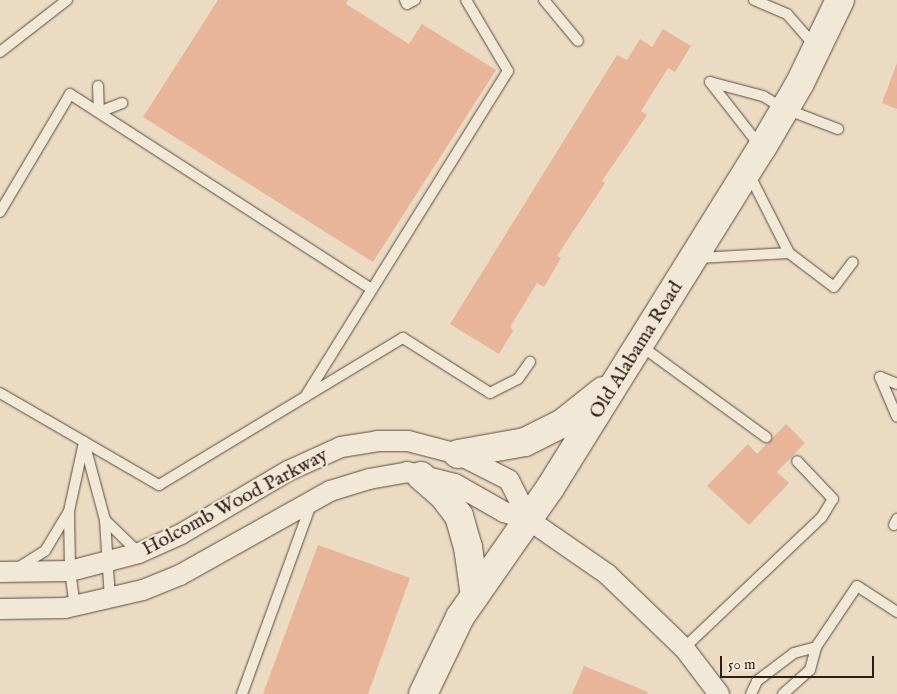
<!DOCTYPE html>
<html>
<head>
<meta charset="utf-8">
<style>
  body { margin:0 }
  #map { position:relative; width:897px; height:694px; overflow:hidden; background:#ebdbc2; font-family:"IM FELL English",serif }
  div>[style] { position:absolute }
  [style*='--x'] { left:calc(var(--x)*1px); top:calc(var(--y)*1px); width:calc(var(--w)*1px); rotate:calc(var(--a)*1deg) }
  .building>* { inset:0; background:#e8b49a }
  .roads { filter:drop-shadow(0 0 1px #5c4b40) drop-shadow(0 0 1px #5c4b40) }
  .lane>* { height:10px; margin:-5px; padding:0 5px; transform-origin:5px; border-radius:5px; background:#f2e8d7 }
  .street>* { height:20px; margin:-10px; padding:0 10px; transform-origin:10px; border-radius:10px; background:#f2e8d7 }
  .secondary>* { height:28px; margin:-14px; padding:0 14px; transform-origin:14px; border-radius:14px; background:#f2e8d7 }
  span { translate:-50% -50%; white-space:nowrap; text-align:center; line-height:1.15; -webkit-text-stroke:4.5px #f2e8d7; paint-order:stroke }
  .street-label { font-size:20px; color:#2d1b14 }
  .scale { position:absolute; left:720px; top:656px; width:154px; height:22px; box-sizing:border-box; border:2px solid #2d1b14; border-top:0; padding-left:6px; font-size:15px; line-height:18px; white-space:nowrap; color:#2d1b14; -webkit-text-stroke:4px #f2e8d7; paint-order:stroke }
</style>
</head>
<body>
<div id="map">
  <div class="building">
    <i style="clip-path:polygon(218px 0,348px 0,346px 4px,409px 44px,422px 24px,496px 70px,373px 262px,143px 117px)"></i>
    <i style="clip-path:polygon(663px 29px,691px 46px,675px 72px,668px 68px,641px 111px,647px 115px,602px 181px,605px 183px,557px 256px,561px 258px,544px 287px,537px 283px,510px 327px,513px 331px,499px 354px,450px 324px,617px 55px,627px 60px,640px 39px,652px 47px)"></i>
    <i style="clip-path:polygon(897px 63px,897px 109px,882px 103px)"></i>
    <i style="clip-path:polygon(786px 424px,805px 443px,777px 472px,789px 483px,749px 525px,707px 486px,748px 444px,757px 454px)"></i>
    <i style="clip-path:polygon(318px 545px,410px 578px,368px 694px,263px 694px)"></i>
    <i style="clip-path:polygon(584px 666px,648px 692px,647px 694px,572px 694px)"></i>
  </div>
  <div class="roads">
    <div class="lane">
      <i style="--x:405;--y:0;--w:4;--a:63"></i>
      <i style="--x:407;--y:4;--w:9;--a:-27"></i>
      <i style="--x:544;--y:0;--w:53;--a:50.3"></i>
      <i style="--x:754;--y:0;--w:36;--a:23"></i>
      <i style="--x:787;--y:14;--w:43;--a:48.8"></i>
      <i style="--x:0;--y:52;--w:85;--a:-37.8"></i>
      <i style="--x:710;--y:82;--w:55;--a:14.8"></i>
      <i style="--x:763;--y:96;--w:23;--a:31"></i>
      <i style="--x:783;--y:108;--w:59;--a:20.9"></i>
      <i style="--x:710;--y:82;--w:81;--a:52"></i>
      <i style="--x:98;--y:86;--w:26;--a:88"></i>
      <i style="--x:99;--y:112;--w:25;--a:-21"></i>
      <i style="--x:749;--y:174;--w:89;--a:63.1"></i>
      <i style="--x:789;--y:253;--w:56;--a:37.1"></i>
      <i style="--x:834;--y:287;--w:31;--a:-53"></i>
      <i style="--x:0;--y:212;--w:137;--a:-59.3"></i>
      <i style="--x:70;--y:94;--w:359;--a:32.9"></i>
      <i style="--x:698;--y:258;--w:91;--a:-3.1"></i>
      <i style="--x:641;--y:346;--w:155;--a:36.1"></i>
      <i style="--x:880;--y:377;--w:43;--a:67"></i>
      <i style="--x:880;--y:377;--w:18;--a:22"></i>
      <i style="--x:0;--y:393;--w:184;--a:30.1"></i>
      <i style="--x:159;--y:485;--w:285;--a:-31.1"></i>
      <i style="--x:403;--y:338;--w:103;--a:32.3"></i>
      <i style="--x:490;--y:393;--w:31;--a:-27"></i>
      <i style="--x:518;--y:379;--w:21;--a:-55"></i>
      <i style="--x:305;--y:397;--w:384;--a:-58.1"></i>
      <i style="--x:508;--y:71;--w:82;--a:-120.6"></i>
      <i style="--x:69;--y:512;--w:59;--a:89"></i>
      <i style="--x:70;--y:571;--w:35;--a:82"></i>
      <i style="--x:105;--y:520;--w:79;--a:86.4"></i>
      <i style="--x:894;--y:525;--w:7;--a:-63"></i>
      <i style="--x:16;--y:569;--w:34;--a:-32"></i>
      <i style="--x:45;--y:551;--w:47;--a:-59"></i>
      <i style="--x:69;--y:511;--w:71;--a:-77.7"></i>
      <i style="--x:84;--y:442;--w:81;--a:74.9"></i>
      <i style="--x:105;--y:520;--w:47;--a:44.1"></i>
      <i style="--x:684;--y:648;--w:190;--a:-43.5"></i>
      <i style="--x:822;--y:517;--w:21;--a:-59"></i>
      <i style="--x:833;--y:499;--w:52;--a:-133.5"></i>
      <i style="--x:242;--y:694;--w:204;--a:-70"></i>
      <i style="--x:751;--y:694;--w:14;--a:-65"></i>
      <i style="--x:757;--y:681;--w:46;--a:-37.1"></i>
      <i style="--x:794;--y:653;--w:23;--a:-15"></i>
      <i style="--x:783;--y:694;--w:36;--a:-42"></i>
      <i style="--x:810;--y:670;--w:24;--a:-75"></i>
      <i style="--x:816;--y:647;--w:73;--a:-56.1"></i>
      <i style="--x:857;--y:586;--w:48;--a:33"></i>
    </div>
    <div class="street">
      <i style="--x:0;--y:572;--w:70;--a:-0.8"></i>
      <i style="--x:70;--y:571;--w:71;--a:-14.6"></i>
      <i style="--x:139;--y:553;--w:46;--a:-24.3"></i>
      <i style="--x:181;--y:534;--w:124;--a:-30.5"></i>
      <i style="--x:288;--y:471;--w:58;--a:-24.4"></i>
      <i style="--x:341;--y:447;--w:36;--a:-9"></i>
      <i style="--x:377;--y:441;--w:31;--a:0"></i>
      <i style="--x:408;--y:441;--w:52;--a:14.6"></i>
      <i style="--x:458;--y:454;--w:57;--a:27"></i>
      <i style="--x:509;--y:480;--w:45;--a:63.4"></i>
      <i style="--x:0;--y:609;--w:65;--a:-0.9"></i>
      <i style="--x:65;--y:608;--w:80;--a:-13"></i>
      <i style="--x:143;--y:590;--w:40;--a:-22"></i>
      <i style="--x:180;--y:575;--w:172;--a:-29.2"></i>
      <i style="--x:330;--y:491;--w:41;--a:-17.1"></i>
      <i style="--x:369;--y:479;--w:39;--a:-10"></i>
      <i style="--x:407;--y:472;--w:49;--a:14"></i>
      <i style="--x:455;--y:484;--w:56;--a:29.7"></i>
      <i style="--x:504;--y:512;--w:26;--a:18"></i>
      <i style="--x:529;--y:520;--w:95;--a:34.7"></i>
      <i style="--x:607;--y:574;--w:107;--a:43.9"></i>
      <i style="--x:684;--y:648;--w:58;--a:52.7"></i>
    </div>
    <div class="secondary">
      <i style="--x:458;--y:454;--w:68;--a:-10.2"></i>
      <i style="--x:525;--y:442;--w:42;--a:-26.6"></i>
      <i style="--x:563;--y:423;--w:51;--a:-38.7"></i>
      <i style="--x:421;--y:476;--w:30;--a:41"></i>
      <i style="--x:444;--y:496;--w:25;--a:53"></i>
      <i style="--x:459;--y:516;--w:32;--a:74"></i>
      <i style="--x:468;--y:547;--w:49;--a:81.9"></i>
      <i style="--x:423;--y:694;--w:85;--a:-64.3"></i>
      <i style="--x:460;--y:617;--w:157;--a:-55.1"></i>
      <i style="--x:550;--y:488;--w:401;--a:-58.1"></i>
      <i style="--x:762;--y:148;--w:75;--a:-59.7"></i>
      <i style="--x:800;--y:83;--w:92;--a:-64.3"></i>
    </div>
  </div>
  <div class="street-label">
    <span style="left:636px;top:350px;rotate:-58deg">Old Alabama Road</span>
    <span style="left:235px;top:502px;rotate:-28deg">Holcomb Wood Parkway</span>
  </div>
  <div class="scale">50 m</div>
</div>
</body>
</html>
